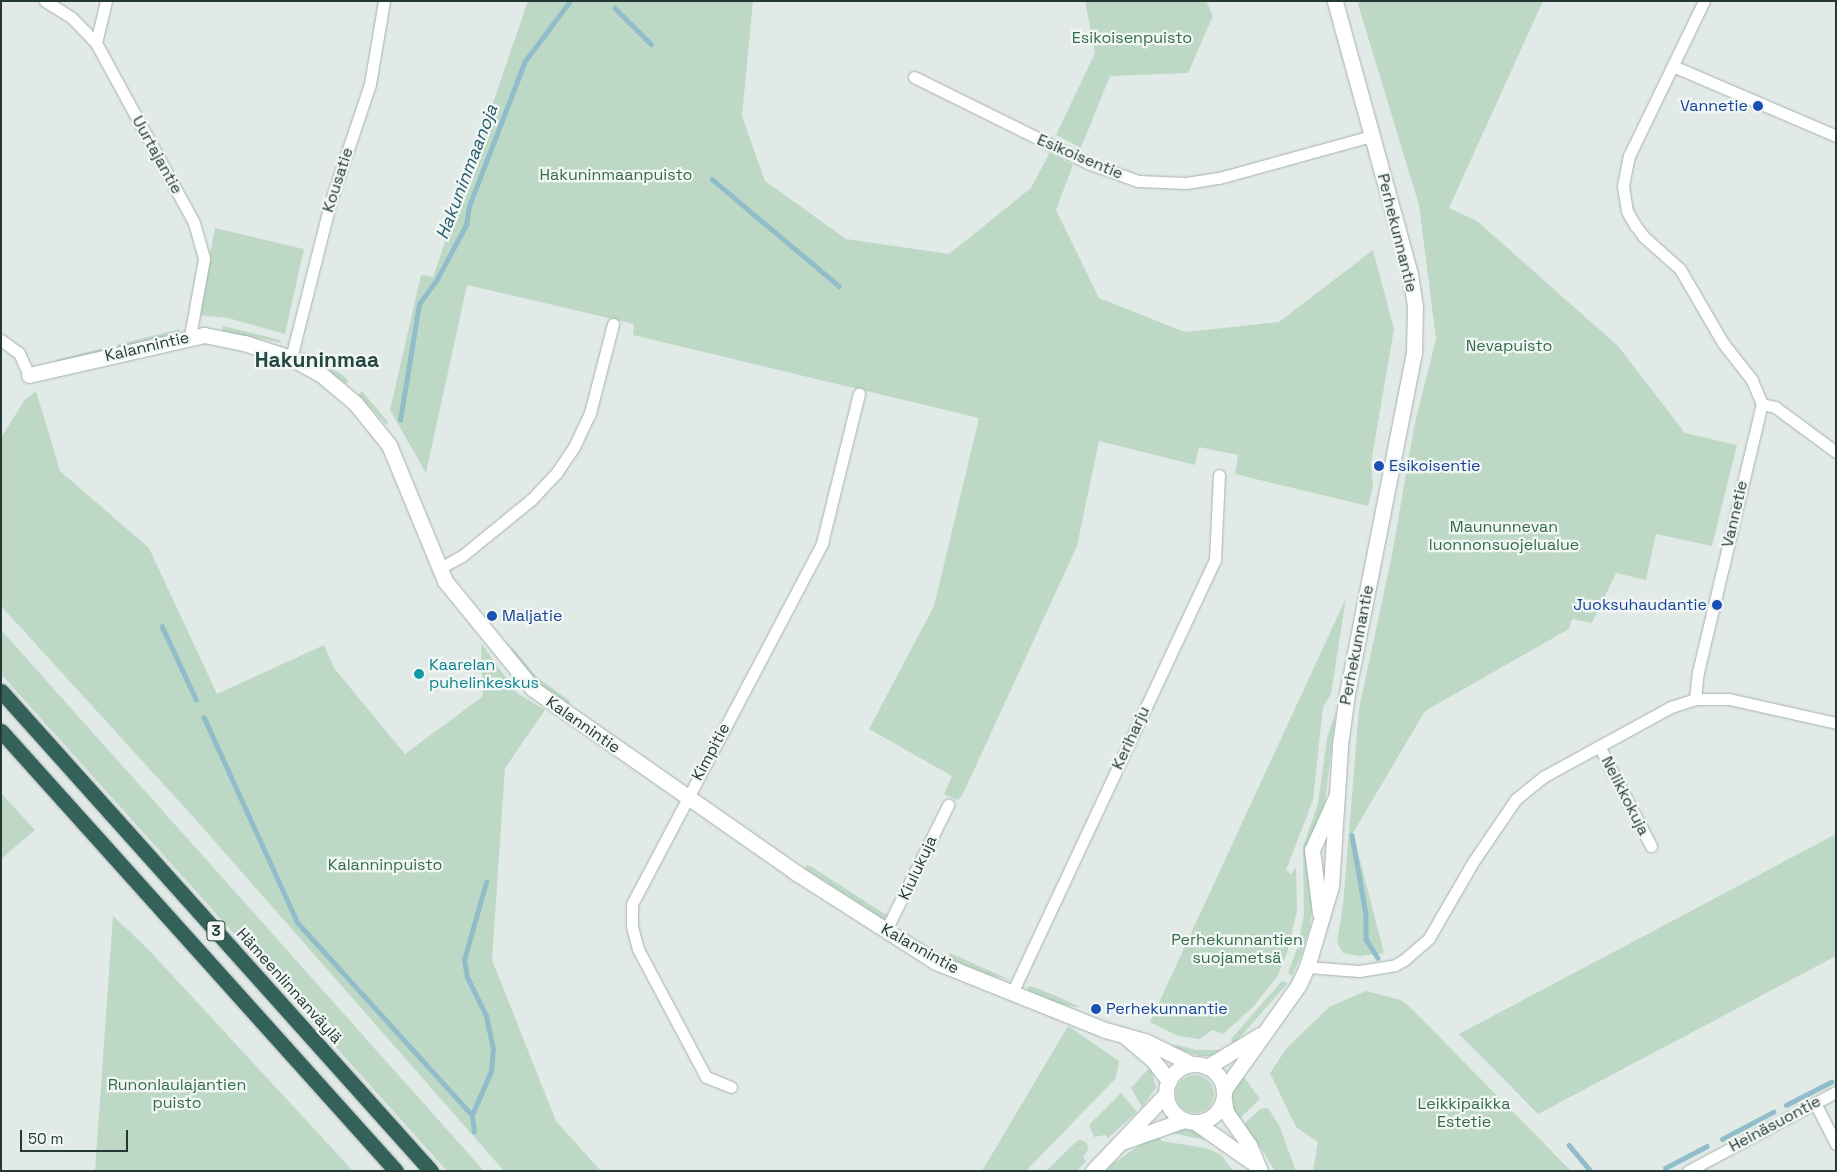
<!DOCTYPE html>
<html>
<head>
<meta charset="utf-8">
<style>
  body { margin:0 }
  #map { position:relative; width:1837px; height:1172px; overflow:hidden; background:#e2eae7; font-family:"Space Grotesk",sans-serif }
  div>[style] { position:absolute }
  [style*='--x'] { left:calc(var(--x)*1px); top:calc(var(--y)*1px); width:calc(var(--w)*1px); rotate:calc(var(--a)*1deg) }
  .green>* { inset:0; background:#bdd9c6 }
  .round { border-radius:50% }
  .stream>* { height:4.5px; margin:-2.25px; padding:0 2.25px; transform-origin:2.25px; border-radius:2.25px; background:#90bdc9 }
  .roads { filter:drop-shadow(0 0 1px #a5b1ae) drop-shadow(0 0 1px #a5b1ae) }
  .street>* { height:11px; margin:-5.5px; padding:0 5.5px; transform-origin:5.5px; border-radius:5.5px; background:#fff }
  .secondary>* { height:15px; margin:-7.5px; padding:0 7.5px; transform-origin:7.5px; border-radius:7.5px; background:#fff }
  .secondary>.ring { margin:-7.5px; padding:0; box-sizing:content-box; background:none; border:15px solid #fff; border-radius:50% }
  .highway>* { height:15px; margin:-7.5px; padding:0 7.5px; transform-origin:7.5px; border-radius:7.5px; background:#34615a }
  .dots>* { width:14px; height:14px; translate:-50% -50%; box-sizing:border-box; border:2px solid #f2f7f5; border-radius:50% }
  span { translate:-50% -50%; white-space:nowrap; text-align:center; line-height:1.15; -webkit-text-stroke:4.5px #f2f7f5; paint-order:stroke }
  .shield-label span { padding:1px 4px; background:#f2f7f5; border:1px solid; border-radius:4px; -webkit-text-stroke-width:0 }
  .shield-label { font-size:15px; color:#243934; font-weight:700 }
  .park-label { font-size:16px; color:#336b4b }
  .transit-label { font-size:16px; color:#164399 }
  .right { translate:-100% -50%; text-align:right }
  .left { translate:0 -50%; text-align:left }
  .street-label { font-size:16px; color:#243934 }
  .culture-label { font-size:16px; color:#0d838f }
  .water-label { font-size:18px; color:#265e6d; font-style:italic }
  .district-label { font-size:21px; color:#234841; font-weight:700 }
  .frame { position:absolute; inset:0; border:2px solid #243934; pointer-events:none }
  .scale { position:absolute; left:20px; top:1130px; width:108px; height:22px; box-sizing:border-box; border:2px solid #243934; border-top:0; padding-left:6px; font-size:15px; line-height:18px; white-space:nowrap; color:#243934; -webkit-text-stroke:4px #f2f7f5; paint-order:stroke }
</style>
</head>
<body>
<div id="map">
  <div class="green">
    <i style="clip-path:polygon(528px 1px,753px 1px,742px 116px,765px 181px,846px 239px,949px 254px,1031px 188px,1050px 152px,1073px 165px,1056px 210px,1099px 298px,1185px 332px,1279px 322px,1373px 250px,1394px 329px,1371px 463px,1373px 486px,1368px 506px,1235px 474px,1238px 455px,1199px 447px,1195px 465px,1099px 441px,1077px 546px,963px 794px,958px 800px,944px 794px,952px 776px,869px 729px,934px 606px,979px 418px,633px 335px,634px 324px,467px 285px,426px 473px,390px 410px,421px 275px,433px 277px)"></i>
    <i style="clip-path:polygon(1085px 1px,1206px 1px,1213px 16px,1188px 73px,1110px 76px,1081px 148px,1056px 135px,1095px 53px)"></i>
    <i style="clip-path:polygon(1357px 1px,1543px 1px,1449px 208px,1477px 221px,1618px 346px,1685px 433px,1737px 445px,1712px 546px,1656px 534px,1646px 580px,1616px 573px,1592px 623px,1572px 619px,1569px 629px,1425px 711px,1353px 833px,1384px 953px,1360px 956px,1343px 953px,1337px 942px,1343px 905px,1359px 709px,1392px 555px,1414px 427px,1436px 339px,1419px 205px)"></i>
    <i style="clip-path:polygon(215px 228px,304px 249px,285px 334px,228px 318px,199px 315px)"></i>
    <i style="clip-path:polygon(223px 326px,280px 340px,282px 343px,222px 331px)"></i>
    <i style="clip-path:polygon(180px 329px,179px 333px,58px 363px,56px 360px)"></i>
    <i style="clip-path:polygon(301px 350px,341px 374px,349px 381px,346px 384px,306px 358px)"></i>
    <i style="clip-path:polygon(36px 391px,60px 471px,149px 548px,217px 694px,324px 645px,334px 668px,405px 754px,483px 696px,481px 643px,517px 693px,545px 710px,505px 768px,492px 960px,556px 1121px,601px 1171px,504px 1171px,196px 820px,1px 606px,1px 438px,24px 401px)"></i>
    <i style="clip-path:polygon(362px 391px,388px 422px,387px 425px,358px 395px)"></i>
    <i style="clip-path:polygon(1346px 598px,1331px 694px,1323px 707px,1313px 800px,1286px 870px,1291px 874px,1296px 867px,1297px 911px,1287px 953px,1277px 977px,1253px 1007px,1223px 1034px,1212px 1030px,1200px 1039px,1178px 1036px,1150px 1022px)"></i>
    <i style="clip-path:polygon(1px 630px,204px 857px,484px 1171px,447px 1171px,1px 674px)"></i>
    <i style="clip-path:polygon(513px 648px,537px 677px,570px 701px,570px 708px,534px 681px,508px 650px)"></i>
    <i style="clip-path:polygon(1336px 711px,1310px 926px,1302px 954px,1292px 976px,1288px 973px,1298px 946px,1304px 914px,1303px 846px,1318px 804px,1327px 738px)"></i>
    <i style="clip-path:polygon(1px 793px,35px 830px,1px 859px)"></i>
    <i style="clip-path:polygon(1836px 834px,1836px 956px,1538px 1114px,1459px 1034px)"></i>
    <i style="clip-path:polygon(807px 865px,812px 867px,888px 916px,883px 919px,857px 902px,804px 868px)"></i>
    <i style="clip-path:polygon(113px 916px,148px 949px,353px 1171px,95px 1171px)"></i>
    <i style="clip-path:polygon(950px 953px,1008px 979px,1009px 980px,981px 973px,948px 958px)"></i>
    <i style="clip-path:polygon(1282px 981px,1288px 983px,1233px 1045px,1231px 1039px)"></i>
    <i style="clip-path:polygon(1031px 986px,1054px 995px,1083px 1008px,1054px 1003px,1029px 992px,1027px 987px)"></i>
    <i style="clip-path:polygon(1366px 991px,1401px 1000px,1411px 1008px,1571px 1171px,1313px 1171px,1318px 1142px,1296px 1127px,1270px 1073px,1286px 1049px,1329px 1007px)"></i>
    <i style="clip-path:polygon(1068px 1026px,1119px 1061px,1116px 1078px,1026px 1171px,982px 1171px)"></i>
    <i style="clip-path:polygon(1177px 1045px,1196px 1050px,1221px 1050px,1213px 1056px,1199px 1056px,1173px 1047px)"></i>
    <i style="clip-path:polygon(1151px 1066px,1156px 1088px,1142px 1107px,1131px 1088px)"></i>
    <i style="clip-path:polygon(1241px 1073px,1260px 1099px,1237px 1121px,1231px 1100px)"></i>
    <i class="round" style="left:1176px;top:1075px;width:38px;height:38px"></i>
    <i style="clip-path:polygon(1121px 1093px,1137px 1112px,1108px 1138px,1105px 1135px,1094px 1137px,1089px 1125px)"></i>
    <i style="clip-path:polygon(1268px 1108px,1279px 1125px,1296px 1171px,1275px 1171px,1261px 1148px,1242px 1126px,1260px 1109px)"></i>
    <i style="clip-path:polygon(1172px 1128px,1194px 1130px,1214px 1142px,1163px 1131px)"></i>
    <i style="clip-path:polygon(1156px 1134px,1162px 1141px,1206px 1148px,1221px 1155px,1233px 1171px,1102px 1171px)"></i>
    <i style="clip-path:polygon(1079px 1139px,1087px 1143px,1088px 1150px,1083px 1157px,1086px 1161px,1077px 1171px,1046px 1171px)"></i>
  </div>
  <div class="stream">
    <i style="--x:615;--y:8;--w:51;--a:45"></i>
    <i style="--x:712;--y:179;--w:166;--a:40.1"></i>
    <i style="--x:400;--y:420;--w:118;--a:-80.7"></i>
    <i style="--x:419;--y:304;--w:29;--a:-54"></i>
    <i style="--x:436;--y:281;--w:64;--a:-61.8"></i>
    <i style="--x:466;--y:225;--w:19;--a:-81"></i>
    <i style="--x:469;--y:206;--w:155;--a:-68.9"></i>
    <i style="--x:525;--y:61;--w:75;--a:-53.1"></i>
    <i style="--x:162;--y:626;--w:81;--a:65"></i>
    <i style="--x:204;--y:717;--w:226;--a:65.5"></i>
    <i style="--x:298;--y:923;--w:259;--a:47.8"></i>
    <i style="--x:1352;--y:835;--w:80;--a:80"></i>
    <i style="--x:1366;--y:914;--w:25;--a:90"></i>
    <i style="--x:1366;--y:939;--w:22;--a:58"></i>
    <i style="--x:1786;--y:1105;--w:51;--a:-27.1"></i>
    <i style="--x:474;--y:1132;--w:17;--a:-97"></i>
    <i style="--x:472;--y:1115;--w:48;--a:-66.6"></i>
    <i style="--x:491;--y:1071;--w:22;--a:-85"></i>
    <i style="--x:493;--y:1049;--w:34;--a:-102"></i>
    <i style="--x:486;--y:1016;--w:43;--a:-116"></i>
    <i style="--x:467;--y:977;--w:17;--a:-100"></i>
    <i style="--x:464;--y:960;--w:81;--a:-74.2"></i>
    <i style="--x:1722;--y:1139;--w:58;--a:-27.9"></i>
    <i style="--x:1569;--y:1145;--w:34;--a:50"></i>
    <i style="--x:1665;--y:1168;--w:47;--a:-27.6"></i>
  </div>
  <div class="roads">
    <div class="street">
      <i style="--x:45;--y:1;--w:32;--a:32"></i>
      <i style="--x:72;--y:18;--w:35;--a:46"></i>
      <i style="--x:96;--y:43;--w:205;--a:61.4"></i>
      <i style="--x:194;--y:223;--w:37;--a:74"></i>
      <i style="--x:204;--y:259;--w:78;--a:100.3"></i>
      <i style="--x:96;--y:43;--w:43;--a:-76.6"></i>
      <i style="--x:1673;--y:66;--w:177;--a:23.2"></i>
      <i style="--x:914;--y:77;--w:194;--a:26.3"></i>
      <i style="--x:1088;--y:163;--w:53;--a:19.8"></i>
      <i style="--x:1138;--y:181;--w:48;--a:2.4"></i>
      <i style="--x:1186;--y:183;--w:33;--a:-9"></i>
      <i style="--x:1219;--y:178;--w:159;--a:-15.4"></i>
      <i style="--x:1;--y:340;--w:22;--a:36"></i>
      <i style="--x:19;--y:353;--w:24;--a:66"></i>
      <i style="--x:291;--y:358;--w:163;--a:-75.8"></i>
      <i style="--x:331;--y:200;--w:122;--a:-71.4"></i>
      <i style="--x:370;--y:84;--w:84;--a:-80.4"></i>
      <i style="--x:1762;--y:404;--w:13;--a:13"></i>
      <i style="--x:1775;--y:407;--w:76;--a:36.4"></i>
      <i style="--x:440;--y:568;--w:25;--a:-29"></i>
      <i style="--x:462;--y:556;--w:90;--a:-39.2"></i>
      <i style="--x:532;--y:499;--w:37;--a:-47"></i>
      <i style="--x:557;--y:472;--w:30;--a:-56"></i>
      <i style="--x:574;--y:447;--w:38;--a:-65"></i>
      <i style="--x:590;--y:413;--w:92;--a:-75.5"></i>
      <i style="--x:1695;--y:699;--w:27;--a:-84"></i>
      <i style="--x:1698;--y:672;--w:276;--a:-76.6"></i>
      <i style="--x:1762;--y:404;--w:26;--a:-113"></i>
      <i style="--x:1752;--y:380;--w:47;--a:-128.1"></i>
      <i style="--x:1723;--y:343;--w:86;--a:-120.2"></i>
      <i style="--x:1680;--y:269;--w:48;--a:-138.4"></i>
      <i style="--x:1644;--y:237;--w:15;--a:-127"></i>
      <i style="--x:1635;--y:225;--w:16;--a:-120"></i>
      <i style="--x:1627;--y:211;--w:25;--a:-99"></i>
      <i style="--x:1623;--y:186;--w:31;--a:-79"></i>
      <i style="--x:1629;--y:156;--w:172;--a:-64.2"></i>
      <i style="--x:1599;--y:746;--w:113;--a:62.5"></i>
      <i style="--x:886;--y:930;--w:140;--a:-63.6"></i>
      <i style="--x:1307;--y:967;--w:52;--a:4.4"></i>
      <i style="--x:1359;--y:971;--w:36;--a:-9"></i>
      <i style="--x:1395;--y:965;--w:10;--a:-29"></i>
      <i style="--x:1404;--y:960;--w:33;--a:-41"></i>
      <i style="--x:1429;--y:938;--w:88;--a:-59.9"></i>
      <i style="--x:1473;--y:862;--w:76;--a:-55.7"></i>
      <i style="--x:1516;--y:799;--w:35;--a:-39"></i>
      <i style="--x:1543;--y:777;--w:146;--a:-28.7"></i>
      <i style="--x:1671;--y:707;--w:25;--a:-18"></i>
      <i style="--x:1695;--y:699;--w:34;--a:0"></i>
      <i style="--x:1729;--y:699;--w:110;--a:12.6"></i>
      <i style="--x:1012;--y:993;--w:478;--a:-64.9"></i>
      <i style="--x:1215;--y:560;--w:85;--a:-87.3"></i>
      <i style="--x:731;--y:1087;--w:27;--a:-158"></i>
      <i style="--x:706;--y:1077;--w:145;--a:-118"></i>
      <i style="--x:638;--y:949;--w:24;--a:-105"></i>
      <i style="--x:632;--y:926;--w:22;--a:-90"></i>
      <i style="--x:632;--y:904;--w:408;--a:-62.2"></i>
      <i style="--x:822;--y:543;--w:154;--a:-76.1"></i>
      <i style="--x:1815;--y:1103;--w:46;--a:62.9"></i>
      <i style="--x:1688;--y:1171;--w:168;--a:-28.1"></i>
    </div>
    <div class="secondary">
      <i style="--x:29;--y:375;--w:180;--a:-12.9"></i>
      <i style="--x:204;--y:335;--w:41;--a:11.3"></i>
      <i style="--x:244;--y:343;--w:49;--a:17.7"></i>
      <i style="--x:291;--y:358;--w:37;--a:29"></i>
      <i style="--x:323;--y:376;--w:43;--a:40.3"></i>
      <i style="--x:356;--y:404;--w:53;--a:51.2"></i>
      <i style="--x:389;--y:445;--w:147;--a:67.6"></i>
      <i style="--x:445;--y:581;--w:139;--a:50.8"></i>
      <i style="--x:533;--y:689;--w:320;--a:34.9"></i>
      <i style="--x:795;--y:872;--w:167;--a:32.6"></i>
      <i style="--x:936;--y:962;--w:182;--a:21.9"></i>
      <i style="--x:1105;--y:1030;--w:41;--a:15.4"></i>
      <i style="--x:1145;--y:1041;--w:52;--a:26.1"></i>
      <i style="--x:1320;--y:913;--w:64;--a:-97.2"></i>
      <i style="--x:1312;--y:850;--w:58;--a:-65.6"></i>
      <i style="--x:1127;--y:1038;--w:33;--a:40"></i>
      <i style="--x:1152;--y:1059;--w:28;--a:52"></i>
      <i class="ring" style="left:1166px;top:1064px;width:43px;height:43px"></i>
      <i style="--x:1207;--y:1067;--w:62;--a:-31.1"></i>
      <i style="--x:1224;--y:1090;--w:128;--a:-54.6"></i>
      <i style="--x:1298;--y:986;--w:21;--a:-65"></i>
      <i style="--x:1307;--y:967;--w:84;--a:-73.5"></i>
      <i style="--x:1331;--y:886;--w:141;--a:-86.3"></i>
      <i style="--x:1340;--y:745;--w:51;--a:-82.2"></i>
      <i style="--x:1347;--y:694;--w:348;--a:-78.9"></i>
      <i style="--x:1414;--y:353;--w:47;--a:-88.8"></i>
      <i style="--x:1415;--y:306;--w:32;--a:-99"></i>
      <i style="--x:1410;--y:274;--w:283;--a:-105.4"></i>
      <i style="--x:1224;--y:1100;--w:12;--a:81"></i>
      <i style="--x:1226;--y:1112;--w:40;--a:55.1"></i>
      <i style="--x:1249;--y:1145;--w:28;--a:67"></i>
      <i style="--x:1195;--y:1122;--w:73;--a:35"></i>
      <i style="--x:1122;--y:1142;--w:66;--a:-19.5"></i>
      <i style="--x:1093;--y:1171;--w:106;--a:-46.5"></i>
    </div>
    <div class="highway">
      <i style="--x:1;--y:691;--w:644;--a:48.14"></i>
      <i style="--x:1;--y:731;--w:591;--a:48.08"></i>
    </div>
  </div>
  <div class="dots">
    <i style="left:1758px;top:106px;background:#1a4fb4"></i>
    <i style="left:1379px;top:466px;background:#1a4fb4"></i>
    <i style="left:1717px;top:605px;background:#1a4fb4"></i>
    <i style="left:492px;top:616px;background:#1a4fb4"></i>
    <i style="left:419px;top:674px;background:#0f9aa8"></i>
    <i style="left:1096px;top:1009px;background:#1a4fb4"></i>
  </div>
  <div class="shield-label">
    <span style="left:216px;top:931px">3</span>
  </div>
  <div class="park-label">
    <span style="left:1132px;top:38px">Esikoisenpuisto</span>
    <span style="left:616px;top:175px">Hakuninmaanpuisto</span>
    <span style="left:1509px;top:346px">Nevapuisto</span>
    <span style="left:1504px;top:536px">Maununnevan<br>luonnonsuojelualue</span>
    <span style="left:385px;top:865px">Kalanninpuisto</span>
    <span style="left:1237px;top:949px">Perhekunnantien<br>suojametsä</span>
    <span style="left:177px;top:1094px">Runonlaulajantien<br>puisto</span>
    <span style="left:1464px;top:1113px">Leikkipaikka<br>Estetie</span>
  </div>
  <div class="transit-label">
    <span class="right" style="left:1748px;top:106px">Vannetie</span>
    <span class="left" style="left:1389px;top:466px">Esikoisentie</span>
    <span class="right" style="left:1707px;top:605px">Juoksuhaudantie</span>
    <span class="left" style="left:502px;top:616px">Maljatie</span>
    <span class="left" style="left:1106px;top:1009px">Perhekunnantie</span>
  </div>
  <div class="street-label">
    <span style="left:157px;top:155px;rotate:61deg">Uurtajantie</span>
    <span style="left:1080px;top:157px;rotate:23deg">Esikoisentie</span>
    <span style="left:338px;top:180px;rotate:-72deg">Kousatie</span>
    <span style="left:1397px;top:233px;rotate:76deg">Perhekunnantie</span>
    <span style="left:147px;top:347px;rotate:-13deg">Kalannintie</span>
    <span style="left:1735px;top:514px;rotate:-77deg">Vannetie</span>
    <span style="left:1357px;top:645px;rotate:-79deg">Perhekunnantie</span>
    <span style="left:583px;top:725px;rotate:35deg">Kalannintie</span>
    <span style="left:1131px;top:738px;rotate:-65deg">Keriharju</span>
    <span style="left:711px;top:752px;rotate:-62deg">Kimpitie</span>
    <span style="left:1625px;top:796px;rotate:63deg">Nelikkokuja</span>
    <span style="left:918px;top:868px;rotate:-65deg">Kiulukuja</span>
    <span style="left:920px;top:949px;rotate:29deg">Kalannintie</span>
    <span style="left:289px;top:986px;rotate:48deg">Hämeenlinnanväylä</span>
    <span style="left:1775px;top:1124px;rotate:-28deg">Heinäsuontie</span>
  </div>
  <div class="culture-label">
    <span class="left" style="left:429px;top:674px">Kaarelan<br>puhelinkeskus</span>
  </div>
  <div class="water-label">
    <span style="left:467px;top:172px;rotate:-69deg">Hakuninmaanoja</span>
  </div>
  <div class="district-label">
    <span style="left:317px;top:360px">Hakuninmaa</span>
  </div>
  <div class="frame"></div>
  <div class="scale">50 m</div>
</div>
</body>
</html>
